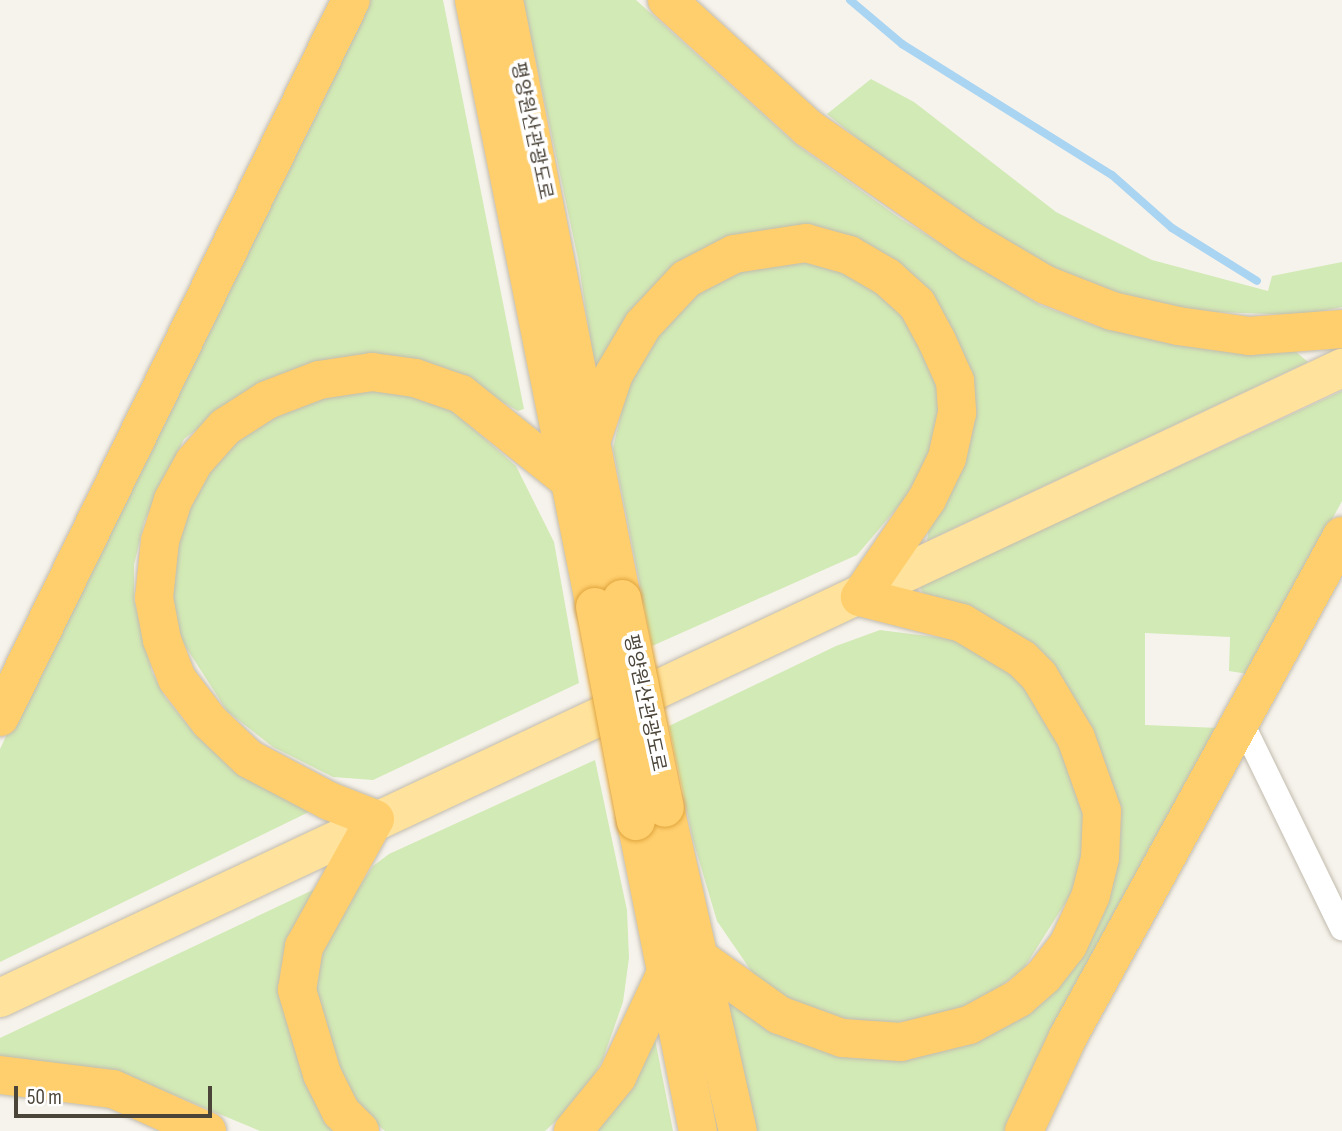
<!DOCTYPE html>
<html>
<head>
<meta charset="utf-8">
<style>
  body { margin:0 }
  #map { position:relative; width:1342px; height:1131px; overflow:hidden; background:#f6f3ec; font-family:"Sofia Sans Condensed","Noto Sans KR",sans-serif }
  div>[style] { position:absolute }
  [style*='--x'] { left:calc(var(--x)*1px); top:calc(var(--y)*1px); width:calc(var(--w)*1px); rotate:calc(var(--a)*1deg) }
  .green>* { inset:0; background:#d2eab5 }
  .stream>* { height:8px; margin:-4px; padding:0 4px; transform-origin:4px; border-radius:4px; background:#a9d4f2 }
  .roads { filter:drop-shadow(0 0 2px #c2bbae) drop-shadow(0 0 2px #c2bbae) }
  .minor>* { height:24px; margin:-12px; padding:0 12px; transform-origin:12px; border-radius:12px; background:#fff }
  .primary>* { height:38px; margin:-19px; padding:0 19px; transform-origin:19px; border-radius:19px; background:#ffe39c }
  .motorway>* { height:38px; margin:-19px; padding:0 19px; transform-origin:19px; border-radius:19px; background:#ffcf6e }
  .bridges { filter:drop-shadow(0 0 2px #e0a43c) drop-shadow(0 0 2px #e0a43c) }
  .motorway-bridge>* { height:38px; margin:-19px; padding:0 19px; transform-origin:19px; border-radius:19px; background:#ffcf6e }
  span { translate:-50% -50%; white-space:nowrap; text-align:center; line-height:1.15; -webkit-text-stroke:7px #fff; paint-order:stroke }
  .street-label { font-size:19px; color:#4b4439 }
  .scale { position:absolute; left:14px; top:1086px; width:198px; height:32px; box-sizing:border-box; border:4px solid #4b4439; border-top:0; padding-left:9px; font-size:21px; line-height:24px; white-space:nowrap; color:#4b4439; -webkit-text-stroke:5px #fff; paint-order:stroke }
</style>
</head>
<body>
<div id="map">
  <div class="green">
    <i style="clip-path:polygon(369px 0,443px 0,524px 409px,518px 411px,494px 397px,310px 364px,257px 384px,184px 439px,144px 522px,134px 565px,134px 600px,152px 672px,165px 697px,194px 733px,230px 762px,315px 809px,0 962px,0 749px,101px 536px,316px 116px)"></i>
    <i style="clip-path:polygon(523px 0,636px 0,797px 145px,901px 219px,1040px 305px,1099px 327px,1165px 339px,1295px 351px,1308px 362px,927px 541px,930px 520px,957px 460px,923px 302px,754px 238px,595px 371px,578px 259px)"></i>
    <i style="clip-path:polygon(871px 79px,914px 102px,1056px 212px,1152px 260px,1268px 291px,1272px 276px,1342px 262px,1342px 307px,1302px 315px,1185px 311px,1102px 290px,1046px 268px,948px 212px,827px 114px)"></i>
    <i style="clip-path:polygon(761px 258px,840px 264px,908px 317px,940px 389px,940px 422px,928px 460px,903px 501px,857px 555px,652px 646px,613px 448px,629px 380px,673px 301px)"></i>
    <i style="clip-path:polygon(365px 385px,447px 406px,516px 466px,554px 542px,579px 683px,373px 780px,333px 777px,273px 747px,227px 711px,180px 638px,172px 610px,170px 571px,188px 499px,235px 434px,317px 392px)"></i>
    <i style="clip-path:polygon(1342px 391px,1342px 501px,1248px 674px,1229px 671px,1230px 637px,1145px 633px,1145px 725px,1219px 728px,1014px 1131px,738px 1131px,712px 984px,910px 1056px,981px 1040px,1077px 949px,1088px 732px,930px 605px,919px 586px)"></i>
    <i style="clip-path:polygon(880px 630px,951px 639px,1013px 671px,1034px 696px,1076px 782px,1084px 817px,1081px 859px,1071px 894px,1024px 968px,987px 997px,946px 1016px,876px 1025px,821px 1014px,784px 999px,754px 975px,717px 921px,693px 840px,669px 726px,836px 646px)"></i>
    <i style="clip-path:polygon(595px 760px,627px 910px,629px 958px,623px 1002px,603px 1059px,582px 1097px,545px 1131px,385px 1131px,358px 1109px,339px 1083px,314px 992px,317px 962px,330px 930px,373px 866px,389px 854px)"></i>
    <i style="clip-path:polygon(315px 889px,293px 941px,342px 1131px,260px 1131px,140px 1081px,0 1062px,0 1038px)"></i>
    <i style="clip-path:polygon(653px 1029px,673px 1131px,594px 1131px)"></i>
  </div>
  <div class="stream">
    <i style="--x:850;--y:0;--w:68;--a:40.2"></i>
    <i style="--x:902;--y:44;--w:248;--a:32"></i>
    <i style="--x:1112;--y:175;--w:80;--a:41.5"></i>
    <i style="--x:1172;--y:228;--w:100;--a:31.9"></i>
  </div>
  <div class="roads">
    <div class="minor">
      <i style="--x:1240;--y:719;--w:233;--a:64"></i>
    </div>
    <div class="primary">
      <i style="--x:0;--y:998;--w:1483;--a:-25.15"></i>
    </div>
    <div class="motorway">
      <i style="--x:474;--y:0;--w:619;--a:78.73"></i>
      <i style="--x:504;--y:0;--w:611;--a:78.86"></i>
      <i style="--x:667;--y:0;--w:190;--a:42.2"></i>
      <i style="--x:808;--y:128;--w:198;--a:34.7"></i>
      <i style="--x:971;--y:241;--w:87;--a:30.4"></i>
      <i style="--x:1046;--y:285;--w:71;--a:21.5"></i>
      <i style="--x:1112;--y:311;--w:68;--a:12.8"></i>
      <i style="--x:1178;--y:326;--w:72;--a:8"></i>
      <i style="--x:1249;--y:336;--w:93;--a:-4.3"></i>
      <i style="--x:592;--y:439;--w:69;--a:-71.3"></i>
      <i style="--x:614;--y:374;--w:57;--a:-59.4"></i>
      <i style="--x:643;--y:325;--w:63;--a:-46.9"></i>
      <i style="--x:686;--y:279;--w:54;--a:-27.5"></i>
      <i style="--x:734;--y:254;--w:73;--a:-8.7"></i>
      <i style="--x:806;--y:243;--w:45;--a:15.6"></i>
      <i style="--x:849;--y:255;--w:44;--a:30.1"></i>
      <i style="--x:887;--y:277;--w:40;--a:42"></i>
      <i style="--x:917;--y:304;--w:42;--a:61.6"></i>
      <i style="--x:937;--y:341;--w:44;--a:65.8"></i>
      <i style="--x:955;--y:381;--w:32;--a:86"></i>
      <i style="--x:957;--y:413;--w:46;--a:102.5"></i>
      <i style="--x:947;--y:458;--w:46;--a:116"></i>
      <i style="--x:927;--y:499;--w:119;--a:124.4"></i>
      <i style="--x:860;--y:597;--w:105;--a:14.3"></i>
      <i style="--x:962;--y:623;--w:70;--a:31"></i>
      <i style="--x:1022;--y:659;--w:24;--a:45"></i>
      <i style="--x:1039;--y:676;--w:72;--a:59.2"></i>
      <i style="--x:1076;--y:738;--w:77;--a:70.4"></i>
      <i style="--x:1102;--y:811;--w:47;--a:92.4"></i>
      <i style="--x:1100;--y:858;--w:38;--a:104"></i>
      <i style="--x:1091;--y:895;--w:55;--a:114.7"></i>
      <i style="--x:1068;--y:945;--w:39;--a:128"></i>
      <i style="--x:1044;--y:976;--w:33;--a:139"></i>
      <i style="--x:1019;--y:998;--w:57;--a:151.6"></i>
      <i style="--x:969;--y:1025;--w:70;--a:166"></i>
      <i style="--x:901;--y:1042;--w:59;--a:-176.1"></i>
      <i style="--x:842;--y:1038;--w:67;--a:-159.9"></i>
      <i style="--x:779;--y:1015;--w:98;--a:-144.5"></i>
      <i style="--x:0;--y:717;--w:798;--a:-63.92"></i>
      <i style="--x:665;--y:808;--w:331;--a:77.3"></i>
      <i style="--x:636;--y:821;--w:316;--a:78.7"></i>
      <i style="--x:0;--y:1075;--w:114;--a:7.1"></i>
      <i style="--x:113;--y:1089;--w:103;--a:24.1"></i>
      <i style="--x:360;--y:1131;--w:27;--a:-135"></i>
      <i style="--x:341;--y:1112;--w:42;--a:-116.6"></i>
      <i style="--x:322;--y:1074;--w:88;--a:-106.6"></i>
      <i style="--x:297;--y:990;--w:44;--a:-80.8"></i>
      <i style="--x:304;--y:947;--w:146;--a:-61"></i>
      <i style="--x:375;--y:819;--w:49;--a:-158.6"></i>
      <i style="--x:329;--y:801;--w:90;--a:-152.3"></i>
      <i style="--x:249;--y:759;--w:54;--a:-136.5"></i>
      <i style="--x:210;--y:722;--w:54;--a:-127.5"></i>
      <i style="--x:177;--y:679;--w:42;--a:-111"></i>
      <i style="--x:162;--y:640;--w:43;--a:-100.8"></i>
      <i style="--x:154;--y:598;--w:57;--a:-84"></i>
      <i style="--x:160;--y:541;--w:43;--a:-72.4"></i>
      <i style="--x:173;--y:500;--w:43;--a:-61.1"></i>
      <i style="--x:194;--y:462;--w:47;--a:-48.5"></i>
      <i style="--x:225;--y:427;--w:50;--a:-32.7"></i>
      <i style="--x:267;--y:400;--w:56;--a:-21"></i>
      <i style="--x:319;--y:380;--w:54;--a:-8.6"></i>
      <i style="--x:372;--y:372;--w:43;--a:7.9"></i>
      <i style="--x:415;--y:378;--w:49;--a:19.2"></i>
      <i style="--x:461;--y:394;--w:139;--a:38.6"></i>
      <i style="--x:573;--y:1131;--w:70;--a:-50.8"></i>
      <i style="--x:617;--y:1077;--w:115;--a:-64.8"></i>
      <i style="--x:1024;--y:1131;--w:104;--a:-64.9"></i>
      <i style="--x:1068;--y:1037;--w:571;--a:-61.33"></i>
    </div>
  </div>
  <div class="bridges">
    <div class="motorway-bridge">
      <i style="--x:622;--y:599;--w:213;--a:78.4"></i>
      <i style="--x:595;--y:607;--w:218;--a:79.2"></i>
    </div>
  </div>
  <div class="street-label">
    <span style="left:531px;top:131px;rotate:78deg">평양원산관광도로</span>
    <span style="left:644px;top:703px;rotate:78deg">평양원산관광도로</span>
  </div>
  <div class="scale">50 m</div>
</div>
</body>
</html>
